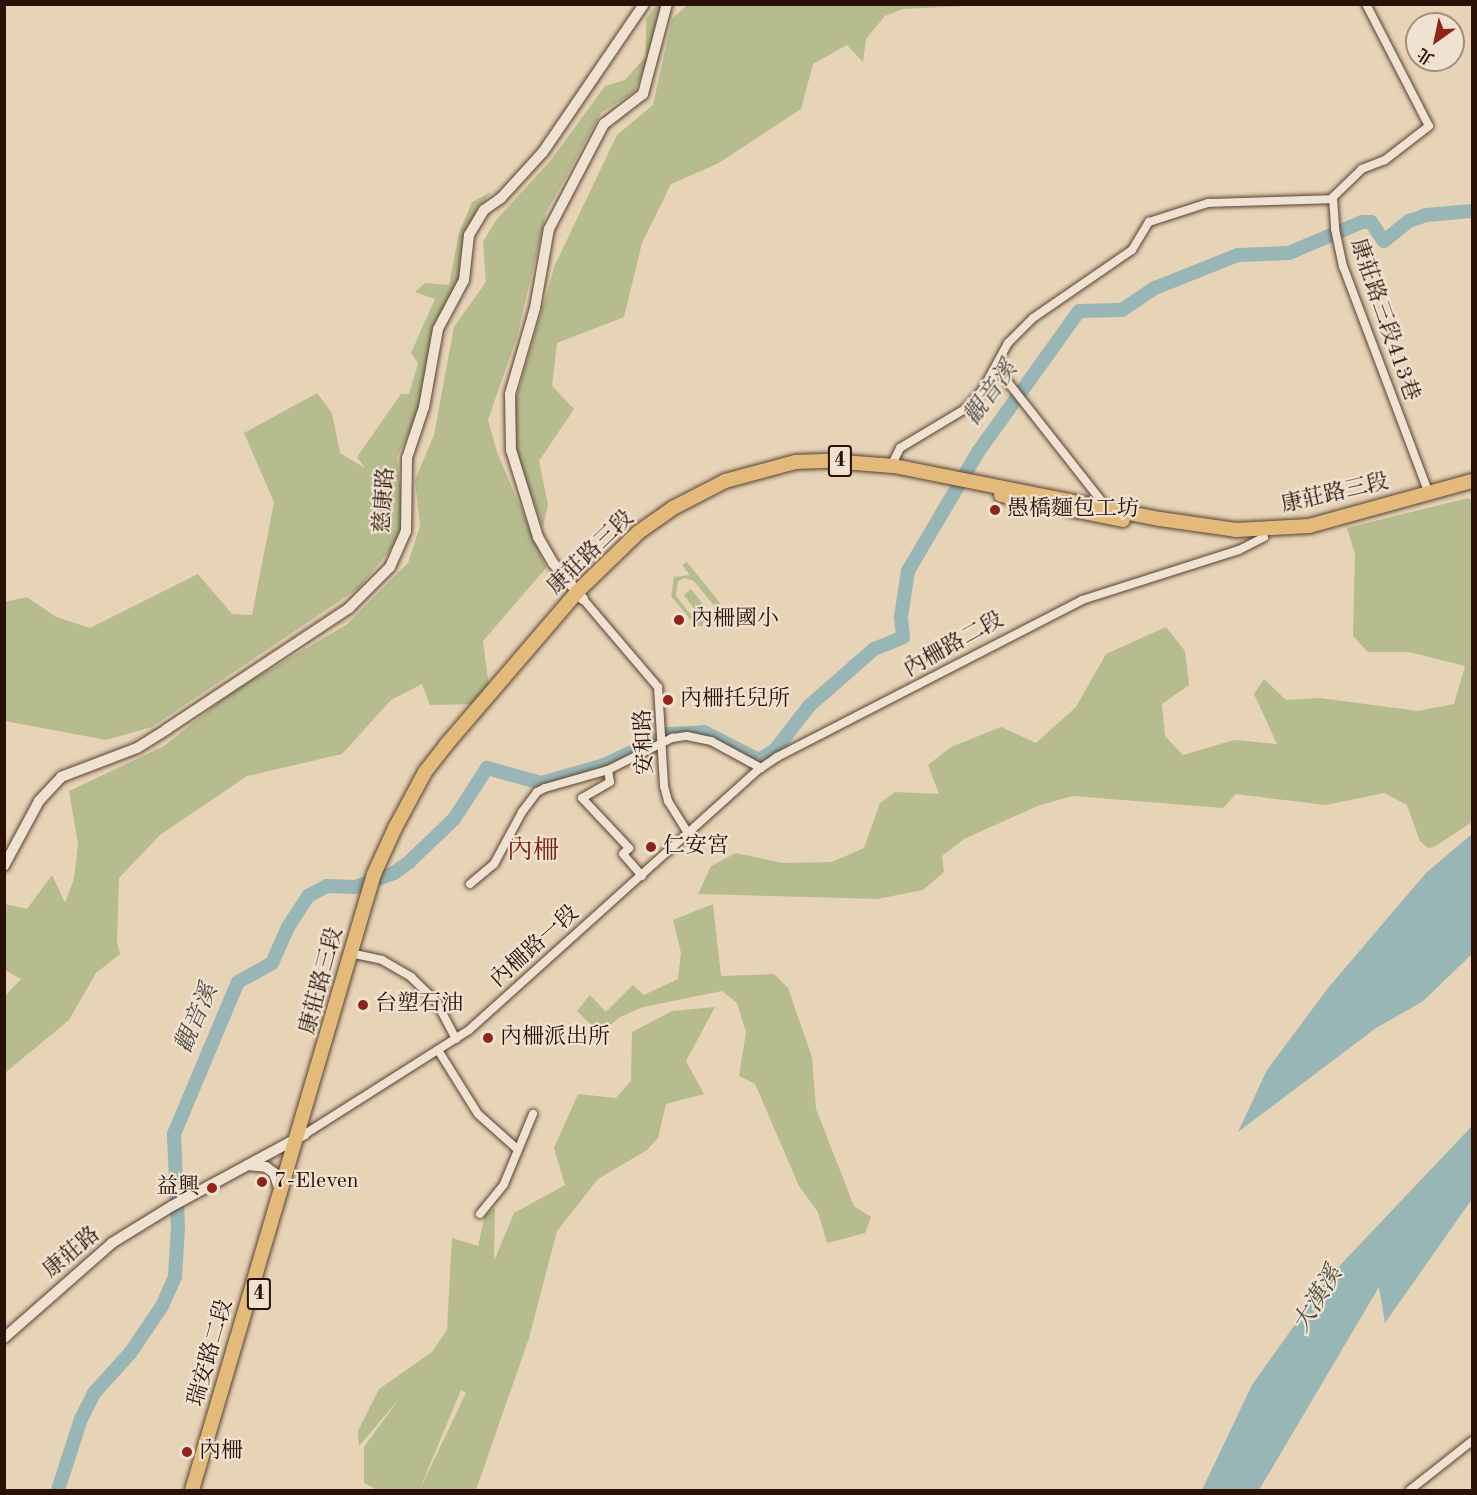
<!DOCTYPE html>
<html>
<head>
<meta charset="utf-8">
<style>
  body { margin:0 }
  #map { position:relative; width:1477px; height:1495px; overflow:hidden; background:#e7d3b6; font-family:"Old Standard TT","Noto Serif TC",serif }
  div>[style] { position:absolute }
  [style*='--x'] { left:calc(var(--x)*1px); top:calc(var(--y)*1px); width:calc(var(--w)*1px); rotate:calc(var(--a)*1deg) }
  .green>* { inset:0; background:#b6bc8d }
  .water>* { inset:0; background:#98b6b5 }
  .river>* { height:14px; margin:-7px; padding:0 7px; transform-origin:7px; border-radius:7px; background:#98b6b5 }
  .roads { filter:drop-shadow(0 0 2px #584232) drop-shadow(0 0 2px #584232) }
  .minor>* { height:8px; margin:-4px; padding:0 4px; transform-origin:4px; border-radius:4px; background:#efe2d0 }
  .tertiary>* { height:10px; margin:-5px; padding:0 5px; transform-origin:5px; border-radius:5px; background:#efe2d0 }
  .primary>* { height:14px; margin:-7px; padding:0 7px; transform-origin:7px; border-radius:7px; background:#e4ba7b }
  .dots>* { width:16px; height:16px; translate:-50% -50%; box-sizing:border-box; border:3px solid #efe2d0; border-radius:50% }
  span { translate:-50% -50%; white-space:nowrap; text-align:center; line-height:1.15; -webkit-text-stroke:4.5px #efe2d0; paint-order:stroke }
  .shield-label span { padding:2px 4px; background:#efe2d0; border:2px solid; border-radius:4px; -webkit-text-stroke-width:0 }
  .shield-label { font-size:21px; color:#291106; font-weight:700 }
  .street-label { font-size:22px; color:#291106 }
  .poi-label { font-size:22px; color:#291106 }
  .left { translate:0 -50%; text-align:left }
  .right { translate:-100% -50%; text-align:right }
  .water-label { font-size:24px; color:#504b43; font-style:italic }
  .quarter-label { font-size:26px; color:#7a1f14 }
  .frame { position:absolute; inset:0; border:6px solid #291106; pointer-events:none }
  .north { position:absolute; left:1405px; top:12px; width:60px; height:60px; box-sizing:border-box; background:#efe2d0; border:2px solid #a08e7f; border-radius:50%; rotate:213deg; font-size:16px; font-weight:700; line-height:24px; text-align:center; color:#291106 }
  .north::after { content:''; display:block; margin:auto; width:21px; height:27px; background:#8f2418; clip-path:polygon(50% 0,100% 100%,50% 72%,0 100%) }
</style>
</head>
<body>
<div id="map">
  <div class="green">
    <i style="clip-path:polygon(656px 5px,663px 5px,650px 55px,634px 92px,601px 113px,546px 213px,517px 337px,488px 420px,497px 452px,546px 568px,483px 641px,489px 687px,477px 704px,430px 705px,422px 684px,391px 700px,342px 754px,247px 776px,160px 835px,119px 878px,117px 942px,120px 954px,96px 973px,69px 1020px,5px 1073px,5px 996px,21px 979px,5px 970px,5px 904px,27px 909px,52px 875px,65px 903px,74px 879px,78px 844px,69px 791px,164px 746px,233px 691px,346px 625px,408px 563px,420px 526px,415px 480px,434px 435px,454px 327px,486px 282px,483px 242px,496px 220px,551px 160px,605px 86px,625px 80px,646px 56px,646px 19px)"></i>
    <i style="clip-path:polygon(687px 5px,983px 5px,903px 9px,885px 16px,866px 39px,863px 62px,847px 45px,813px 64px,801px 109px,717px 164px,671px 184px,642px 243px,624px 317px,557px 343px,552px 386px,574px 409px,539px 461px,548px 505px,543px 527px,513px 444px,512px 413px,555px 265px,617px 135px,653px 105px,672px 19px)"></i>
    <i style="clip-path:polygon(491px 192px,477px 209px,462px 253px,462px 278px,441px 312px,420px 410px,397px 457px,403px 511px,399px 539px,359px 588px,152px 727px,106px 740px,5px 721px,4px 602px,27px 597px,56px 617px,90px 628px,198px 574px,232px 614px,252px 615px,274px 502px,244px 433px,317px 393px,332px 413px,340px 453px,365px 468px,357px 457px,401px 394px,409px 394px,418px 363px,411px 353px,435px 299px,415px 292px,425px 283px,449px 285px,459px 233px,472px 202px)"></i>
    <i style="clip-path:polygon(1468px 498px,1472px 500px,1472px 822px,1434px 847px,1428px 848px,1420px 841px,1407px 805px,1384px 793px,1326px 805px,1236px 794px,1223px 808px,1073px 796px,1040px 805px,964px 839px,942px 856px,944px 872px,923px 890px,877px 899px,698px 894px,711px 866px,736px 853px,783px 863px,832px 862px,864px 848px,880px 803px,895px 792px,939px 794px,928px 765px,951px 747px,1001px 727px,1036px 743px,1076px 707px,1106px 654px,1166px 627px,1185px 651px,1189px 685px,1162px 704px,1165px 736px,1183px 755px,1234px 740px,1277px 744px,1254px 694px,1264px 679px,1286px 700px,1320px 698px,1418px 711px,1454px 704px,1465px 666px,1409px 652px,1368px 652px,1353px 636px,1355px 554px,1347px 528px)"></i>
    <i style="clip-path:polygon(evenodd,687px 562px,736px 623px,730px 627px,722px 617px,713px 626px,696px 626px,671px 596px,674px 577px,690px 575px,682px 565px,687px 562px,685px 578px,694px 581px,715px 607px,710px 621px,696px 621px,676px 596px,678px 581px,685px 578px)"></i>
    <i style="clip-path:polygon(691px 589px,706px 608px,698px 614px,684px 595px)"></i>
    <i style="clip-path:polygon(713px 904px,721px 976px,774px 974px,788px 988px,812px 1057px,816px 1109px,854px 1206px,871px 1217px,865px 1233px,827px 1243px,818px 1212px,799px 1186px,755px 1084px,739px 1076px,746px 1032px,737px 1003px,722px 991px,643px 1007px,620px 1017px,600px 1034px,577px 1011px,590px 995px,606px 1012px,633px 985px,644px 995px,678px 979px,681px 953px,673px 920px)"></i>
    <i style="clip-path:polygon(evenodd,715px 1007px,686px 1061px,704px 1094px,666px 1104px,658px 1138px,647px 1150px,598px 1179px,557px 1231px,529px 1338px,476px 1490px,377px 1490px,364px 1483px,364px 1447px,399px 1399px,359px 1446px,358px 1431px,379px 1389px,432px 1352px,447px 1330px,452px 1238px,478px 1246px,485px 1215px,495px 1208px,494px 1261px,514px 1213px,565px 1185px,554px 1148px,578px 1094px,616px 1098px,631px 1081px,632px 1032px,672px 1011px,715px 1007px,461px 1390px,466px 1393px,421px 1487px,421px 1486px,461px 1390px)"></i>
  </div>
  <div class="water">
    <i style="clip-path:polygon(1472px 834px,1472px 954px,1422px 1002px,1376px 1028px,1238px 1132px,1267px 1070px,1328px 988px,1426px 873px)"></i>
    <i style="clip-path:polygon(1472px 1126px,1472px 1199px,1385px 1323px,1379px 1287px,1259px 1490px,1202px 1490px,1252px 1385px,1328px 1278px)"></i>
  </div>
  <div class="river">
    <i style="--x:668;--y:734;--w:36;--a:-3"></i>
    <i style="--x:704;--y:732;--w:62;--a:27"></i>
    <i style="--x:759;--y:760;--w:19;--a:-32"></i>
    <i style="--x:775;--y:750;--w:56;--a:-52.3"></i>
    <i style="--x:809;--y:706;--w:86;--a:-41.2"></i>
    <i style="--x:874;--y:649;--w:31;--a:-22"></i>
    <i style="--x:903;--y:637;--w:20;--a:-96"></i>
    <i style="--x:901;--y:617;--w:47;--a:-81.3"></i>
    <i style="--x:908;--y:571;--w:138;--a:-59.5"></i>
    <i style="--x:978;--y:452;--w:173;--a:-54.4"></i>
    <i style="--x:1079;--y:311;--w:43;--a:-1.3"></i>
    <i style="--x:1122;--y:310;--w:40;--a:-34"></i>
    <i style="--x:1155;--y:288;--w:89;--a:-21.7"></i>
    <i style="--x:1238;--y:255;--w:51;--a:-2.2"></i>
    <i style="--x:1289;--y:253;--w:79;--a:-23"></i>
    <i style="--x:1362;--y:222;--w:9;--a:0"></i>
    <i style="--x:1371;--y:222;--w:23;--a:56"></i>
    <i style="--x:1384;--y:241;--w:32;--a:-39"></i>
    <i style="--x:1409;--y:221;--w:18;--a:-19"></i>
    <i style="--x:1426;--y:215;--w:46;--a:-5"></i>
    <i style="--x:58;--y:1490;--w:75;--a:-72.1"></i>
    <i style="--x:81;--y:1419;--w:29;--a:-63"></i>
    <i style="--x:94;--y:1393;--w:55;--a:-47.9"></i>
    <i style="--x:131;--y:1352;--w:55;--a:-56"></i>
    <i style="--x:162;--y:1306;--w:32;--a:-66"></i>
    <i style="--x:175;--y:1277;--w:50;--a:-86.6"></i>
    <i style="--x:178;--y:1227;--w:93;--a:-92.5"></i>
    <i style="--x:174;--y:1134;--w:165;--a:-67.2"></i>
    <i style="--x:238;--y:982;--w:39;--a:-29"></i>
    <i style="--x:272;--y:963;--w:39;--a:-66"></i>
    <i style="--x:288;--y:927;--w:37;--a:-57"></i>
    <i style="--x:308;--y:896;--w:21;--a:-28"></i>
    <i style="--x:327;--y:886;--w:28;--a:2"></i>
    <i style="--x:355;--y:887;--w:41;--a:-19.7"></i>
    <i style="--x:394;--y:873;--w:19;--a:-36"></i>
    <i style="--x:409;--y:862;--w:62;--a:-43.7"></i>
    <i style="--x:454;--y:819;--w:61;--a:-57.1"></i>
    <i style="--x:487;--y:768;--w:56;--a:15.5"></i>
    <i style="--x:541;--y:783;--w:66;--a:-15.9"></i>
    <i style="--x:604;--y:765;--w:59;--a:-25.3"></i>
  </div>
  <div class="roads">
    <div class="minor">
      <i style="--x:1366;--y:4;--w:137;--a:62.7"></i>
      <i style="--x:1429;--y:126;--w:56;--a:142.3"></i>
      <i style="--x:1385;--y:160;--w:25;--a:159"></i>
      <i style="--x:1362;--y:169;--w:40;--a:136"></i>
      <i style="--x:1333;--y:197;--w:32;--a:86"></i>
      <i style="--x:1335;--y:229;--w:38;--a:78"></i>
      <i style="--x:1343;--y:266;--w:243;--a:69.3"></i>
      <i style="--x:996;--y:367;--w:178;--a:51.8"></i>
      <i style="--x:891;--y:466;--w:20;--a:-63"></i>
      <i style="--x:900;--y:448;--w:76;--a:-31"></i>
      <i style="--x:965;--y:409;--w:25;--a:-47"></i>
      <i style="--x:982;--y:391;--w:55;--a:-61.6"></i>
      <i style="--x:1008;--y:343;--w:35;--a:-45"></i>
      <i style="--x:1033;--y:318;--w:120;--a:-34.5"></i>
      <i style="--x:1132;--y:250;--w:33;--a:-59"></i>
      <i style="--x:1149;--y:222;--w:62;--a:-17.9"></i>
      <i style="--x:1208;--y:203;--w:125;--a:-1.8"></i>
      <i style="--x:583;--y:599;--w:116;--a:49.6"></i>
      <i style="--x:658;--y:687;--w:99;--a:86.5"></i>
      <i style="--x:664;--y:786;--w:16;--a:75"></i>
      <i style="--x:668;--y:801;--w:39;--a:58"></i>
      <i style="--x:608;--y:770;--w:12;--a:81"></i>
      <i style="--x:610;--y:782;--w:32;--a:150"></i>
      <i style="--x:582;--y:798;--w:69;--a:46.8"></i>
      <i style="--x:629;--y:848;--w:8;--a:135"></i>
      <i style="--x:623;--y:854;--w:29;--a:49"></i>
      <i style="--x:470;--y:884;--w:31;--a:-40"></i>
      <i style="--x:494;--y:864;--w:59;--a:-61.7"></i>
      <i style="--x:522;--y:812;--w:25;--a:-53"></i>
      <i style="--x:537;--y:792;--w:9;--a:-27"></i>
      <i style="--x:545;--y:788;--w:66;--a:-15.9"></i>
      <i style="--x:608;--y:770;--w:72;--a:-26.6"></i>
      <i style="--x:672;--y:738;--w:15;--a:-8"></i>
      <i style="--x:687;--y:736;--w:25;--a:12"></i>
      <i style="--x:711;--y:741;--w:57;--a:28.4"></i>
      <i style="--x:350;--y:953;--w:33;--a:12"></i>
      <i style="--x:382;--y:960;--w:34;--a:30"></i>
      <i style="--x:411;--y:977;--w:35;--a:44"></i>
      <i style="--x:436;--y:1001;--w:43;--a:62.2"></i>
      <i style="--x:438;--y:1050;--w:75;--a:58"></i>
      <i style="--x:478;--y:1114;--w:51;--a:41.8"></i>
      <i style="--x:305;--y:1134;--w:194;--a:-32.4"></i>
      <i style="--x:469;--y:1030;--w:389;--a:-42"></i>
      <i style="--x:758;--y:770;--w:23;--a:-34"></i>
      <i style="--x:777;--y:757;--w:343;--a:-27.2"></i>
      <i style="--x:1082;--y:600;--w:165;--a:-17.7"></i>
      <i style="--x:1239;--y:550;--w:28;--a:-27"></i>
      <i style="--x:480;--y:1214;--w:38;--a:-51"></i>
      <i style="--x:504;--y:1184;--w:76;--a:-67.5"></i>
      <i style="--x:1410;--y:1490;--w:79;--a:-38.3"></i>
    </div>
    <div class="tertiary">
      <i style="--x:583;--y:599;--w:47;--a:-129.8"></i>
      <i style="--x:553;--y:563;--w:30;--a:-120"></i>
      <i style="--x:538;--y:537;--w:91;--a:-107.2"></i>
      <i style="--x:511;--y:450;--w:56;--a:-91"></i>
      <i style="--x:510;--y:394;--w:90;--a:-73.8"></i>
      <i style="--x:535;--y:308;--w:80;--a:-80"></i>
      <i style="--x:549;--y:229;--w:119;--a:-62.4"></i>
      <i style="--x:604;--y:124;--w:49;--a:-37.6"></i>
      <i style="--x:643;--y:94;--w:93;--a:-75.1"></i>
      <i style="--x:4;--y:866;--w:74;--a:-61.7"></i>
      <i style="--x:39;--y:801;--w:33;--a:-47"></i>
      <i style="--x:61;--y:777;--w:81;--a:-20.9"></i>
      <i style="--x:137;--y:748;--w:36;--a:-32"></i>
      <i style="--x:167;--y:729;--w:219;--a:-33.6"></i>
      <i style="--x:349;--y:608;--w:58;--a:-45"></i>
      <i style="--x:390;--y:567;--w:39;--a:-66"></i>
      <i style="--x:406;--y:531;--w:73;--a:-89.2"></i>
      <i style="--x:407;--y:458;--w:54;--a:-71.6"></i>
      <i style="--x:424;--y:407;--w:79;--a:-79.8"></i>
      <i style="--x:438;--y:329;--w:55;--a:-62"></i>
      <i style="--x:464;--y:280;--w:45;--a:-83.7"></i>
      <i style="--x:469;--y:235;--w:29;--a:-59"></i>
      <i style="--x:484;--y:210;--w:21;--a:-35"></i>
      <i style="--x:501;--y:198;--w:62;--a:-47.6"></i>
      <i style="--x:543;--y:152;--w:179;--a:-55.7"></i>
      <i style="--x:248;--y:1165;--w:18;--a:6"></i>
      <i style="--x:266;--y:1167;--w:10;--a:37"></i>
      <i style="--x:274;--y:1173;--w:18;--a:71"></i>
      <i style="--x:4;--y:1338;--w:144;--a:-41.3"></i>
      <i style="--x:112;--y:1243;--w:70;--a:-31.7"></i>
      <i style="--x:172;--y:1206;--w:151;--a:-28.4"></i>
    </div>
    <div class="primary">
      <i style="--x:1001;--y:495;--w:49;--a:11.8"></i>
      <i style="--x:1068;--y:509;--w:56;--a:11.3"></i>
      <i style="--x:192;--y:1490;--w:642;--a:-73.54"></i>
      <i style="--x:374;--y:874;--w:51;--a:-65.5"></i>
      <i style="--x:395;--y:828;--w:64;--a:-61.8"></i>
      <i style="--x:425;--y:772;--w:34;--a:-52"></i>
      <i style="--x:446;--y:745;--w:201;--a:-49.4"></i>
      <i style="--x:577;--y:592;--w:86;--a:-44.1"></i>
      <i style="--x:639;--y:532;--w:42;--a:-35.2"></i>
      <i style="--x:673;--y:508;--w:59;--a:-27.4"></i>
      <i style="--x:725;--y:481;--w:73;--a:-15"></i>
      <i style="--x:796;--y:462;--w:33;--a:-2"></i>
      <i style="--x:829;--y:461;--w:65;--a:4.4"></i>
      <i style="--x:894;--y:466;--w:271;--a:11.3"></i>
      <i style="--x:1160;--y:519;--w:77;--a:8.2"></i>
      <i style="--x:1236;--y:530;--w:73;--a:-3.1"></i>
      <i style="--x:1309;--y:526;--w:169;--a:-15.4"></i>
    </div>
  </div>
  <div class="dots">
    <i style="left:995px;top:510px;background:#8f2418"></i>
    <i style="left:679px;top:620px;background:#8f2418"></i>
    <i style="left:668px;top:700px;background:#8f2418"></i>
    <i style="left:651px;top:847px;background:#8f2418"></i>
    <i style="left:363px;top:1005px;background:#8f2418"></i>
    <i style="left:488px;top:1038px;background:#8f2418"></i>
    <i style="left:262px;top:1182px;background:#8f2418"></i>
    <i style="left:212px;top:1188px;background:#8f2418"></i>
    <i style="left:187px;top:1452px;background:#8f2418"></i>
  </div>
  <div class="shield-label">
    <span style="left:840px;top:461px">4</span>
    <span style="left:259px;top:1294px">4</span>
  </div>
  <div class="street-label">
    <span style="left:1384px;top:320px;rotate:71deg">康莊路三段413巷</span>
    <span style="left:1335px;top:494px;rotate:-13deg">康莊路三段</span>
    <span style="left:385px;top:500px;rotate:-86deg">慈康路</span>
    <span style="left:591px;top:553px;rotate:-44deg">康莊路三段</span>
    <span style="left:954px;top:645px;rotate:-29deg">內柵路二段</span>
    <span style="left:645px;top:742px;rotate:-92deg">安和路</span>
    <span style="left:535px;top:947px;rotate:-42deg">內柵路一段</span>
    <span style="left:322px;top:981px;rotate:-75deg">康莊路三段</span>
    <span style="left:72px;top:1253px;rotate:-40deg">康莊路</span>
    <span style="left:211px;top:1353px;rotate:-74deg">瑞安路二段</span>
  </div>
  <div class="poi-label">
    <span class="left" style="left:1007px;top:510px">愚橋麵包工坊</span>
    <span class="left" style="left:691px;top:620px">內柵國小</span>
    <span class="left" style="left:680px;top:700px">內柵托兒所</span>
    <span class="left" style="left:663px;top:847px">仁安宮</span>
    <span class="left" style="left:375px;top:1005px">台塑石油</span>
    <span class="left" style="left:500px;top:1038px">內柵派出所</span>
    <span class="left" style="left:274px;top:1182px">7-Eleven</span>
    <span class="right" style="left:200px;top:1188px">益興</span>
    <span class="left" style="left:199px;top:1452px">內柵</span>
  </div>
  <div class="water-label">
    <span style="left:992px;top:394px;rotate:-54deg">觀音溪</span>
    <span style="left:198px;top:1019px;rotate:-67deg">觀音溪</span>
    <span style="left:1319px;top:1300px;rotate:-59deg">大漢溪</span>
  </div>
  <div class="quarter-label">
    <span style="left:533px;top:852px">內柵</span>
  </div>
  <div class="frame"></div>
  <div class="north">北</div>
</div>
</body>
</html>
